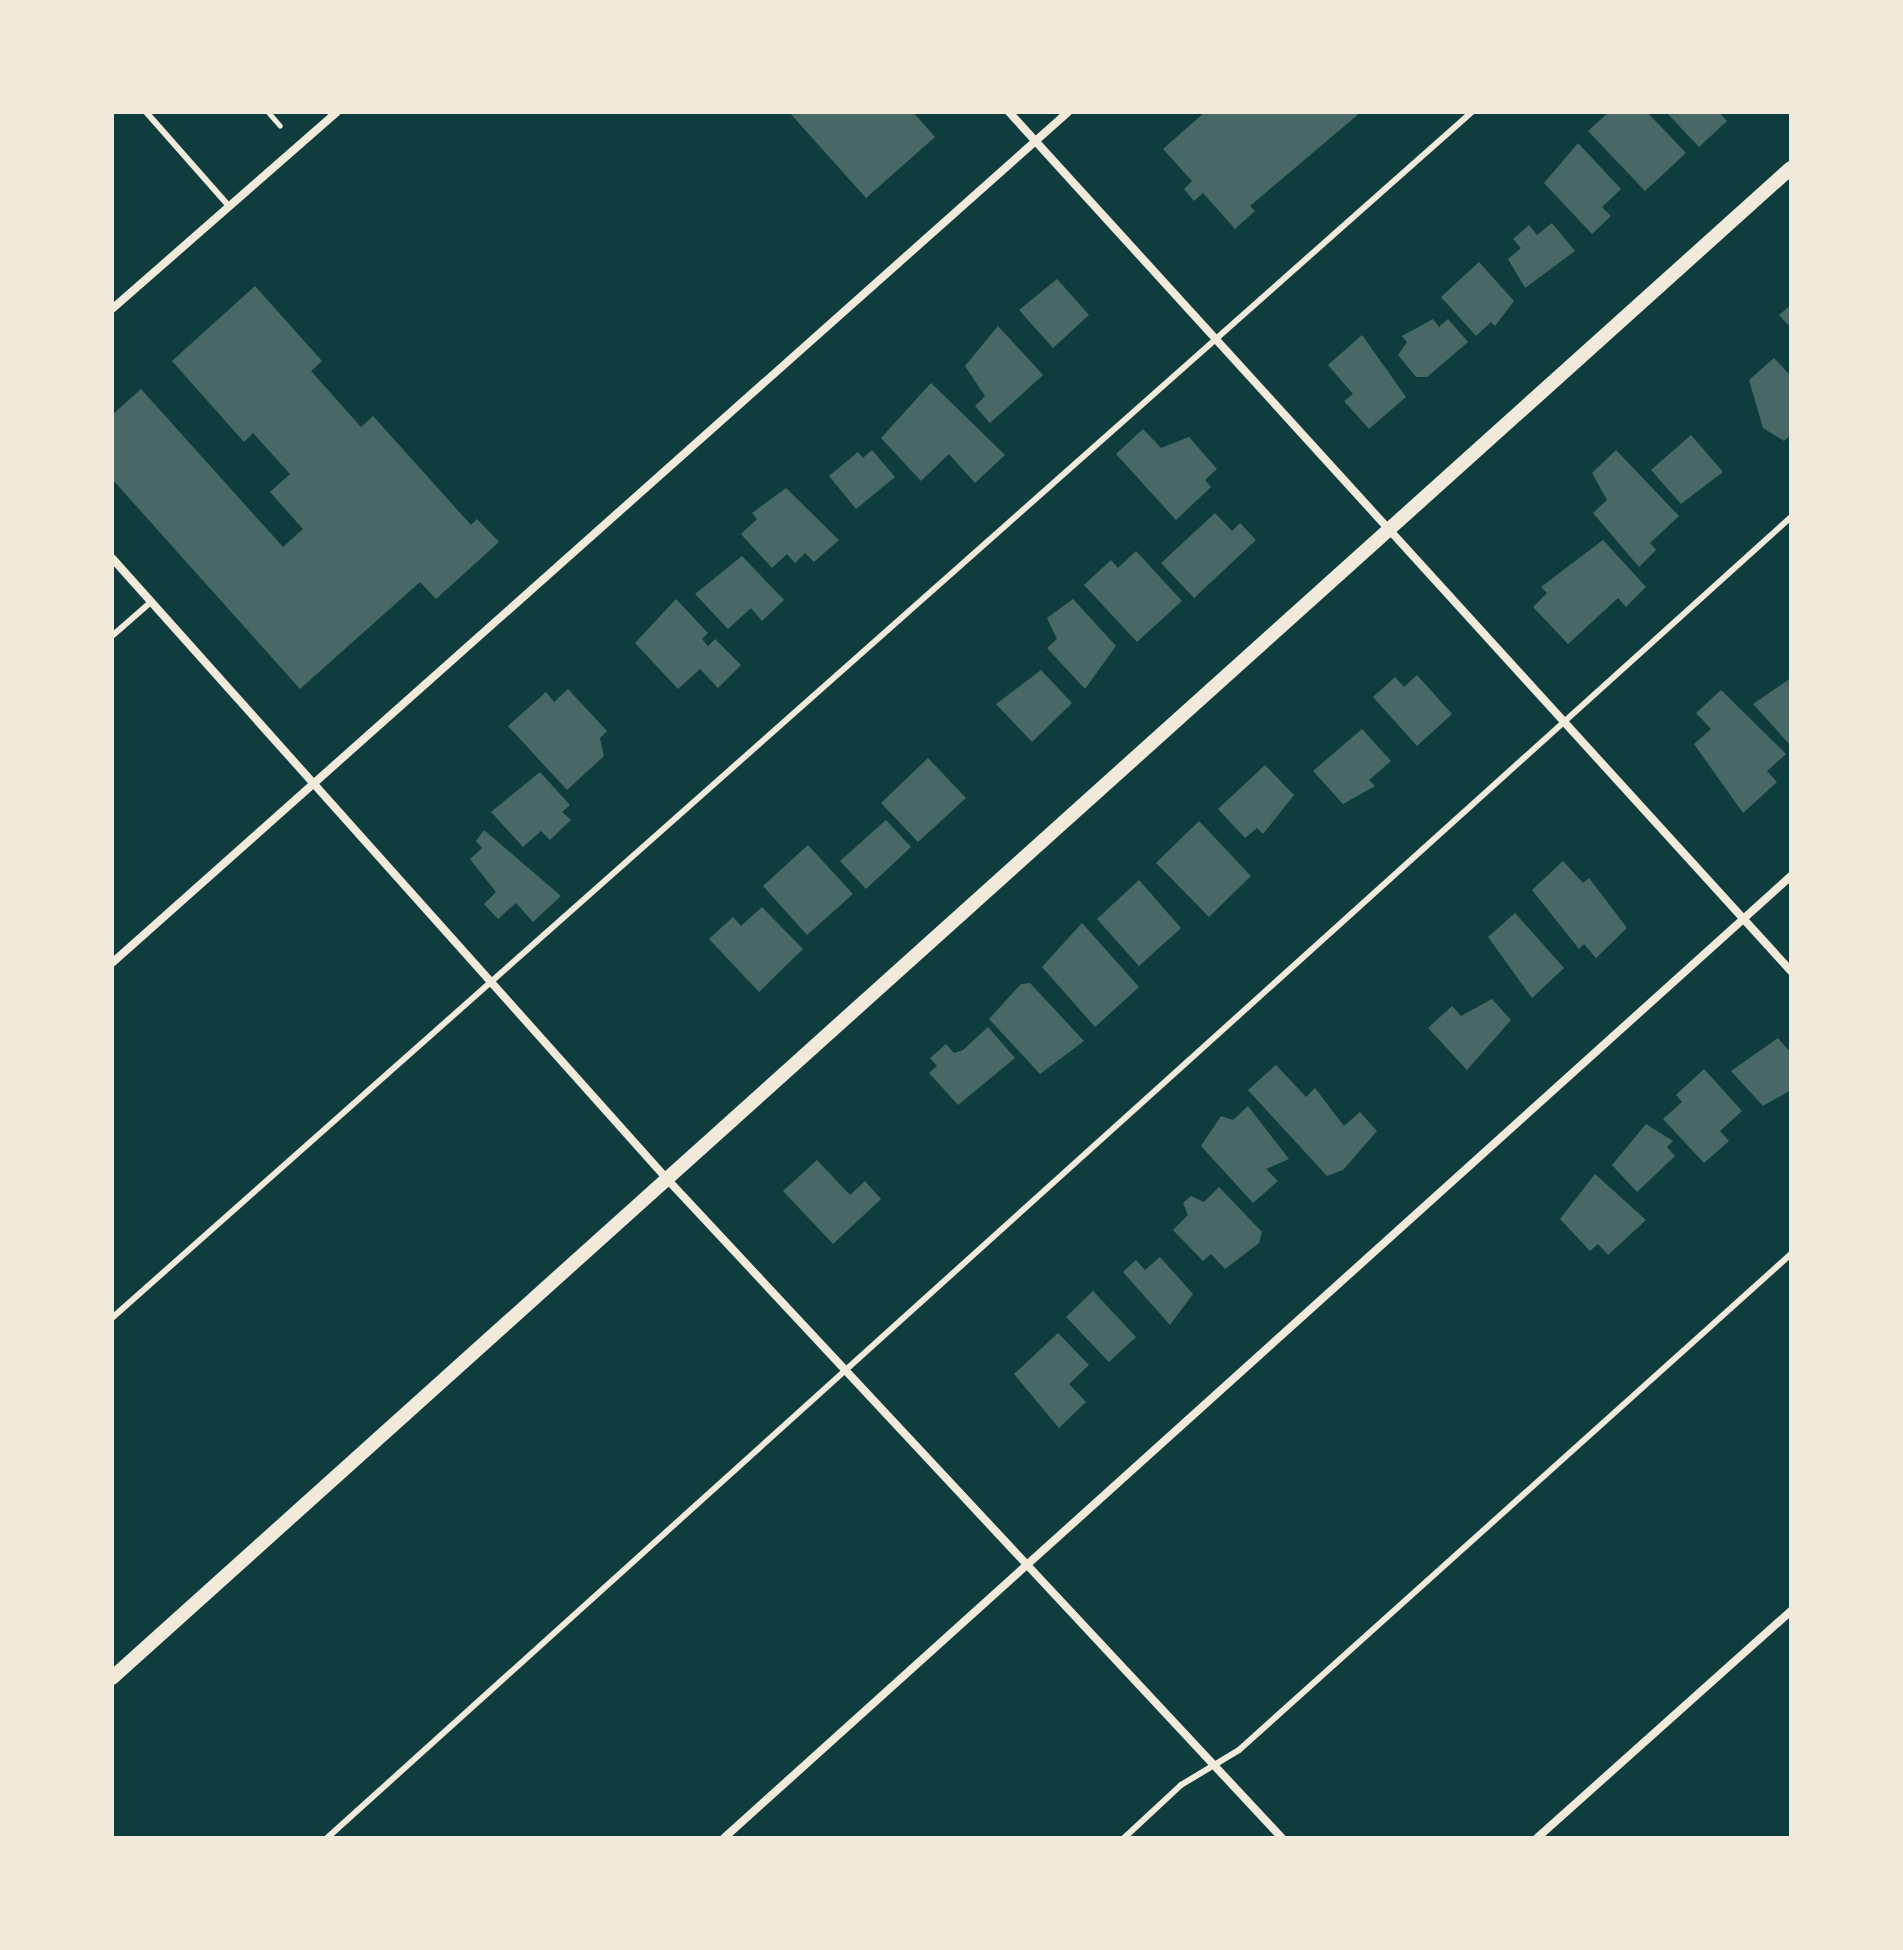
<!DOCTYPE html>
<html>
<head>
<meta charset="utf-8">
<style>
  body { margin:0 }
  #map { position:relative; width:1903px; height:1950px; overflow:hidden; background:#0f3d3e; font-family:Rubik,sans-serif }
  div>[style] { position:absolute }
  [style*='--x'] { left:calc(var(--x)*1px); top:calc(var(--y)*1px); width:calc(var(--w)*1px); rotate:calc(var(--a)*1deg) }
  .building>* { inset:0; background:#486865 }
  .path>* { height:5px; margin:-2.5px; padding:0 2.5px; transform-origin:2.5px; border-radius:2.5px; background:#f1e9da }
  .service>* { height:6px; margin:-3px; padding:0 3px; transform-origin:3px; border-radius:3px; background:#f1e9da }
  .minor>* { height:8px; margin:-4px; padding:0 4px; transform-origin:4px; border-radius:4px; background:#f1e9da }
  .tertiary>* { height:14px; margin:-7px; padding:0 7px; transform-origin:7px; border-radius:7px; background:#f1e9da }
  span { translate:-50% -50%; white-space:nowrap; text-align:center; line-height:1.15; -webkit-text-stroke:6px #f1e9da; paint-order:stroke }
  .frame { position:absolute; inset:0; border:114px solid #f1e9da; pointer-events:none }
</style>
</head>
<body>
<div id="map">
  <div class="building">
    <i style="clip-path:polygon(789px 112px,913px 112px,935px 137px,866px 198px)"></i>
    <i style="clip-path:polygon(1205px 112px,1361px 112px,1250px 206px,1255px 211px,1235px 229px,1203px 193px,1194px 201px,1184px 189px,1192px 181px,1163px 149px)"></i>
    <i style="clip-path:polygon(1609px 112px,1647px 112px,1686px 153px,1645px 191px,1588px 131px)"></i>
    <i style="clip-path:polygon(1666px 112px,1719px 112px,1727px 121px,1699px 147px)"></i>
    <i style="clip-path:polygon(1578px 143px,1621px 189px,1602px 207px,1611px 216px,1592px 234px,1544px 183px)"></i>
    <i style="clip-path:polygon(1552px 223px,1575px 251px,1525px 288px,1508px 259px,1521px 248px,1513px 239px,1529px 225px,1537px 235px)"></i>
    <i style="clip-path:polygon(1479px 262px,1514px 301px,1495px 326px,1491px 322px,1476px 336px,1441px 297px)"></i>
    <i style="clip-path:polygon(1057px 279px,1089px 315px,1053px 348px,1019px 310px)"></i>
    <i style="clip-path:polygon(255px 286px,322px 361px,311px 371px,361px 427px,373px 416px,471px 525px,477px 519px,499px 542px,436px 599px,420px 582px,300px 689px,112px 479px,112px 415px,141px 389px,283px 547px,303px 529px,270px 492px,290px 474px,253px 433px,244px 442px,172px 361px)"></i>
    <i style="clip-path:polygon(1791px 305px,1791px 328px,1779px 315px)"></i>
    <i style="clip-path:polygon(1433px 319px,1439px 327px,1448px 319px,1468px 342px,1427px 377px,1416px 377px,1398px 355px,1407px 342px,1402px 336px)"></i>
    <i style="clip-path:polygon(998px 326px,1043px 375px,990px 423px,975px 406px,985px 396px,965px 366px)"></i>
    <i style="clip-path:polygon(1362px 335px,1406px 397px,1369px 429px,1344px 401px,1353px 394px,1328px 365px)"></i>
    <i style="clip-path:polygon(1774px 358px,1791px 376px,1791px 435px,1784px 441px,1763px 428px,1749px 380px)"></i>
    <i style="clip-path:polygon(931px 383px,1005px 455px,975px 483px,949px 454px,921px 481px,881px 438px)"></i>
    <i style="clip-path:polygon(1143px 429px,1161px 448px,1189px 437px,1217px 469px,1205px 480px,1211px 487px,1176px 520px,1116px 454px)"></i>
    <i style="clip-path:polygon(1691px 435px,1723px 472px,1681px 504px,1651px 470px)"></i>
    <i style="clip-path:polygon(872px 450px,895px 477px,856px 509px,829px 476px,858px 452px,863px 458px)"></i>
    <i style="clip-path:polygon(1616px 450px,1679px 516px,1650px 543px,1656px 550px,1639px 567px,1593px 513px,1607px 500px,1592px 473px)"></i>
    <i style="clip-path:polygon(786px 488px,839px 540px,814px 562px,805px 553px,795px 563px,787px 554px,772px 568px,741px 534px,757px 519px,752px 513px)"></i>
    <i style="clip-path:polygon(1215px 513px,1232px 531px,1240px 523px,1256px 540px,1194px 598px,1161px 563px)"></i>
    <i style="clip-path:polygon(1603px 540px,1646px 587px,1626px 607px,1618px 598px,1568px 644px,1533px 607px,1547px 593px,1541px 587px)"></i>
    <i style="clip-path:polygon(1136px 551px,1182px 601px,1137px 642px,1084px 585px,1111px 560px,1118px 568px)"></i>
    <i style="clip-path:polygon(742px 556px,784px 600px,762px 621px,751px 608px,728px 629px,695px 594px)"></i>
    <i style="clip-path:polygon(676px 599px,708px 633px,702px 639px,708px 646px,715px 639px,741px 665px,718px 688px,700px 669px,678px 689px,635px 643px)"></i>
    <i style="clip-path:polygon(1073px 599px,1116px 646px,1085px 689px,1047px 648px,1057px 639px,1047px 618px)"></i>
    <i style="clip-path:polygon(1041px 670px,1072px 703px,1032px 742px,996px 704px)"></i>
    <i style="clip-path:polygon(1417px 675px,1452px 714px,1417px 746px,1373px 697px,1395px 677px,1404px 687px)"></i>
    <i style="clip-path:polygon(1791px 678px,1791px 746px,1753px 704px)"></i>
    <i style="clip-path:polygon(568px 689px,607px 731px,600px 738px,604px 756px,567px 790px,508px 726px,546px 692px,554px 702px)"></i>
    <i style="clip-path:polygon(1721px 690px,1786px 754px,1767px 771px,1777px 782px,1743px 813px,1694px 744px,1711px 729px,1696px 713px)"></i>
    <i style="clip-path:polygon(1362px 729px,1391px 761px,1369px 780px,1375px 786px,1343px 804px,1313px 771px)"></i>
    <i style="clip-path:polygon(928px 758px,966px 798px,918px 842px,881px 803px)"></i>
    <i style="clip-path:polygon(1265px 765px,1294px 795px,1263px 834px,1257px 828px,1245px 838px,1218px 809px)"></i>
    <i style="clip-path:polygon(540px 772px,570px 805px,562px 812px,571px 820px,550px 840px,541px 831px,523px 847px,491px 812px)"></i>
    <i style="clip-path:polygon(886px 820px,911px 847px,866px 889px,840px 861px)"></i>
    <i style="clip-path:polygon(1199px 821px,1251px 876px,1209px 917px,1156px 863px)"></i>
    <i style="clip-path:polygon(484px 830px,561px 896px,533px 922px,516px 903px,498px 919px,484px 904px,496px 892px,470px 859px,482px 848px,476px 841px)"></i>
    <i style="clip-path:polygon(808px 845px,853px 894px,807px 935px,763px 886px)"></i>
    <i style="clip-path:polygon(1563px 861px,1583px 883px,1589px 878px,1627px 928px,1596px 958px,1584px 944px,1579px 949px,1532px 890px)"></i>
    <i style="clip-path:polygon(1139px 880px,1181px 928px,1139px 966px,1097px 919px)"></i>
    <i style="clip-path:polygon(762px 907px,803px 949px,759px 992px,709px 939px,733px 917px,741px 926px)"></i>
    <i style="clip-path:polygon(1515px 913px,1564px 968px,1532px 998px,1488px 937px)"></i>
    <i style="clip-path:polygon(1082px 923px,1139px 987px,1095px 1027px,1042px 967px)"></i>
    <i style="clip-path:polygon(1030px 983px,1084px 1041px,1040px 1074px,989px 1019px,1021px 984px)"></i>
    <i style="clip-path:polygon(1492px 999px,1511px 1020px,1467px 1070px,1428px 1028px,1452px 1006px,1461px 1016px)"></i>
    <i style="clip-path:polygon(988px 1027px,1015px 1058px,958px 1105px,929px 1073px,937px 1066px,930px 1058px,946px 1044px,954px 1053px,963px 1050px)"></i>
    <i style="clip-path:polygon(1778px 1038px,1791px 1053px,1791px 1090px,1763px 1106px,1731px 1071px)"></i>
    <i style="clip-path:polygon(1276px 1065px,1306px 1097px,1315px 1088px,1344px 1126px,1360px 1112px,1377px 1131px,1343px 1170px,1327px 1176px,1248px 1090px)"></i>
    <i style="clip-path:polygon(1704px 1069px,1742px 1111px,1720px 1131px,1729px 1141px,1704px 1163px,1663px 1119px,1682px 1102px,1676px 1095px)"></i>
    <i style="clip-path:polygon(1248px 1106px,1289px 1159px,1266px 1169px,1278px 1181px,1253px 1203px,1201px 1146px,1221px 1116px,1233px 1120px)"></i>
    <i style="clip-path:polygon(1646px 1124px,1673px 1141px,1667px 1147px,1675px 1156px,1637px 1192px,1612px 1165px)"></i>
    <i style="clip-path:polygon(817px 1160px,850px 1195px,865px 1181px,881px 1199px,833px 1244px,783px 1191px)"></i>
    <i style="clip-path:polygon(1595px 1174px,1646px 1220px,1608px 1255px,1598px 1244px,1590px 1251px,1560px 1219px)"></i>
    <i style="clip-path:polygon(1219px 1187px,1262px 1232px,1259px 1243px,1225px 1269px,1211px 1254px,1203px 1261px,1173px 1230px,1188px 1215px,1183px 1203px,1191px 1196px,1204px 1202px)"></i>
    <i style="clip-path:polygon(1160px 1257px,1193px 1294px,1170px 1325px,1123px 1272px,1136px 1260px,1145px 1270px)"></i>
    <i style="clip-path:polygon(1093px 1291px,1136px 1337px,1109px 1362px,1066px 1317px)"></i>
    <i style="clip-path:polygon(1058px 1333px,1089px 1365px,1069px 1384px,1086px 1402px,1059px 1428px,1014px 1374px)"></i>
  </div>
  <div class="path">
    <i style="--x:268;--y:112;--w:18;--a:49"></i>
  </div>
  <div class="service">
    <i style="--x:146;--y:112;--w:125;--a:48.6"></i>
    <i style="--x:112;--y:636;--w:52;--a:-41.1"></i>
    <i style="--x:112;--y:1318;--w:1818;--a:-41.57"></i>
    <i style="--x:327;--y:1838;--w:1972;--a:-42.06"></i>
    <i style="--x:1124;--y:1838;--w:78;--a:-42.9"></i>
    <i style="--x:1181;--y:1785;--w:68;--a:-31.1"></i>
    <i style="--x:1239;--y:1750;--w:742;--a:-41.94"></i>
  </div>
  <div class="minor">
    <i style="--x:1009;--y:112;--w:1162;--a:47.69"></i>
    <i style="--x:112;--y:309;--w:299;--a:-41.2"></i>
    <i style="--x:112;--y:558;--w:833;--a:48.21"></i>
    <i style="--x:667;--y:1179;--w:901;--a:46.98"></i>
    <i style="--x:112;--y:963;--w:1280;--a:-41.67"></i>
    <i style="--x:724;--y:1838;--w:1437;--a:-42.04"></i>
    <i style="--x:1537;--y:1838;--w:341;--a:-41.8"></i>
  </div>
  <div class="tertiary">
    <i style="--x:112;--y:1678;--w:2258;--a:-41.97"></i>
  </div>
  <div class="frame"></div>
</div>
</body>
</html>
